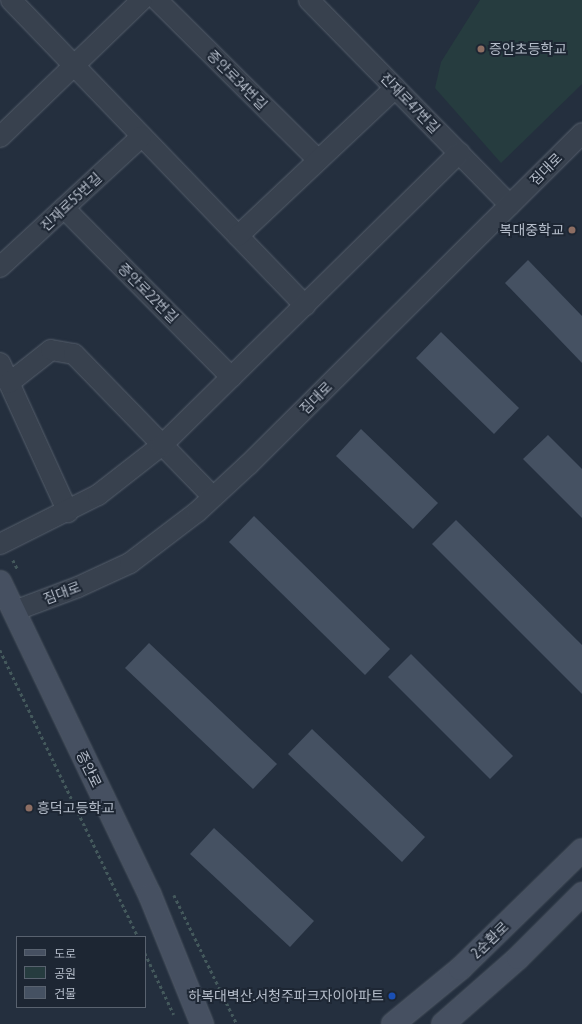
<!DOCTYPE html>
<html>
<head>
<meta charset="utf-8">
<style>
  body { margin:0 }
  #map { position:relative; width:582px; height:1024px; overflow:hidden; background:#242f3e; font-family:"Asap Condensed","Noto Sans KR",sans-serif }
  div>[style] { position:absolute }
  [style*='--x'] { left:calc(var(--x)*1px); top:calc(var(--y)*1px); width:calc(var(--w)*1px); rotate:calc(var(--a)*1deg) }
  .green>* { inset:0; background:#263c3f }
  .building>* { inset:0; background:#455162 }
  .path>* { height:2.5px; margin-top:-1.25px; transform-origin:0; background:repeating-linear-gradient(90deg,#44595c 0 3px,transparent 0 6px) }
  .roads { filter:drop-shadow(0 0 1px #565f6c) drop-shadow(0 0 1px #565f6c) }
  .street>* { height:20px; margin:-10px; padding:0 10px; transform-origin:10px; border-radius:10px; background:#38414e }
  .secondary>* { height:22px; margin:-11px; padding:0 11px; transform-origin:11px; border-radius:11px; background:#465061 }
  .dots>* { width:11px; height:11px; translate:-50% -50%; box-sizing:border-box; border:2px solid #1d2633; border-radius:50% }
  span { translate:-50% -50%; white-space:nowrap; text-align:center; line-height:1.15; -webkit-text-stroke:4px #1d2633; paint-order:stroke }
  .poi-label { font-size:14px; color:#b4bcc9 }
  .left { translate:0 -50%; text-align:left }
  .right { translate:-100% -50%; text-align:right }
  .street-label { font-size:14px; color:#b4bcc9 }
  .legend { position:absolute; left:16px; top:936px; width:130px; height:72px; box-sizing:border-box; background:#1d2633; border:1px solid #59626f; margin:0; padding:5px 7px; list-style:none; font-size:12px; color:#b4bcc9 }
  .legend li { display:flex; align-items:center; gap:8px; height:20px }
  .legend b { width:20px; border:1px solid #59626f }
</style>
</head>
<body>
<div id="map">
  <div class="green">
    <i style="clip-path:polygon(480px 0,582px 0,582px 84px,501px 163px,435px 88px,441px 62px)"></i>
  </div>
  <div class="building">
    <i style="clip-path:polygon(528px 260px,582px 316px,582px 363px,505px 283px)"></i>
    <i style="clip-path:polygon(441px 332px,519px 408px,494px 434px,416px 358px)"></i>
    <i style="clip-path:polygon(361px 429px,438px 503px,413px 529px,336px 456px)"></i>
    <i style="clip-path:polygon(548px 435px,582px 469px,582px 518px,523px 459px)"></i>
    <i style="clip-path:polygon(254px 516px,390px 649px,365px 675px,229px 542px)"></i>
    <i style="clip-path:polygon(456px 520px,582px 645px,582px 694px,432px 544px)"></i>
    <i style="clip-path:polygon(149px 643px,277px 764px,253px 789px,125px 668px)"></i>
    <i style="clip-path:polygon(411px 654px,513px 756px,490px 779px,388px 677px)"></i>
    <i style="clip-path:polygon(312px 729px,425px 837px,402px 862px,288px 754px)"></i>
    <i style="clip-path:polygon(214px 828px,314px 921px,290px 947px,190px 854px)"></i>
  </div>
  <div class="path">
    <i style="--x:13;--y:560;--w:11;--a:63"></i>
    <i style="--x:0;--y:650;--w:318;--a:64.3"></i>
    <i style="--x:174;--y:895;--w:144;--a:64"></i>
    <i style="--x:145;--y:953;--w:68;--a:64.9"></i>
  </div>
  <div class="roads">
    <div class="street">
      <i style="--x:11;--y:0;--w:424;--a:46.1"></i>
      <i style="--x:157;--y:0;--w:227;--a:44.8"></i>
      <i style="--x:309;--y:0;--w:287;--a:45.6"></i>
      <i style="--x:0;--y:137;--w:197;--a:-44"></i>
      <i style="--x:64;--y:208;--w:238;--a:45.3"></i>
      <i style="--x:238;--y:236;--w:216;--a:-43.3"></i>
      <i style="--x:0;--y:267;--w:192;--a:-42.7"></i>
      <i style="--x:0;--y:363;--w:164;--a:65.5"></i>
      <i style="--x:9;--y:383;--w:53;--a:-38.2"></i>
      <i style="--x:51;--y:350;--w:23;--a:10"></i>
      <i style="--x:74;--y:354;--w:199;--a:45.8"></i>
      <i style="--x:0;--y:544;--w:110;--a:-26.6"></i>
      <i style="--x:98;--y:495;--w:81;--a:-38"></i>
      <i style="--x:162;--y:445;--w:417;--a:-44.5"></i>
      <i style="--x:14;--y:611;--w:68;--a:-20.6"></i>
      <i style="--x:78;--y:587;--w:57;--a:-24.8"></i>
      <i style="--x:130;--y:563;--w:84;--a:-37.3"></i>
      <i style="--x:197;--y:512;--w:69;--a:-42.7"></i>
      <i style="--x:248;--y:465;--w:471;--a:-44.8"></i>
    </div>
    <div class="secondary">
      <i style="--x:0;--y:582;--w:347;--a:64.4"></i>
      <i style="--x:150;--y:895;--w:139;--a:68"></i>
      <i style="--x:393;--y:1024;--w:87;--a:-39.4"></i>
      <i style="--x:460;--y:969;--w:170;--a:-44.3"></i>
      <i style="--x:443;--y:1024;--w:100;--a:-41.3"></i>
      <i style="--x:518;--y:958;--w:91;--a:-45"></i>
    </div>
  </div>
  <div class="dots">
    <i style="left:481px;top:49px;background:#8d6e63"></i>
    <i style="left:572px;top:230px;background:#8d6e63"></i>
    <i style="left:29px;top:808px;background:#8d6e63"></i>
    <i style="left:392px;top:996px;background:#1a4fb4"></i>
  </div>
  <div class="poi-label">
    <span class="left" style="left:489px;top:49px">증안초등학교</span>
    <span class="right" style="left:564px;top:230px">복대중학교</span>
    <span class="left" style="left:37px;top:808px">흥덕고등학교</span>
    <span class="right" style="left:384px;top:996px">하복대벽산.서청주파크자이아파트</span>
  </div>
  <div class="street-label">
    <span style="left:237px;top:80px;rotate:45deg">증안로34번길</span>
    <span style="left:410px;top:103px;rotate:46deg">진재로47번길</span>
    <span style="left:546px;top:169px;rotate:-45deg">짐대로</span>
    <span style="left:71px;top:202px;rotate:-43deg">진재로55번길</span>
    <span style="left:148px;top:293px;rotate:45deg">증안로22번길</span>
    <span style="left:316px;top:398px;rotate:-45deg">짐대로</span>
    <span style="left:62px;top:593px;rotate:-21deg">짐대로</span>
    <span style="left:89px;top:769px;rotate:64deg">증안로</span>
    <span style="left:490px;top:940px;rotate:-44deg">2순환로</span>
  </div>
  <ul class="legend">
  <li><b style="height:5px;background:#465061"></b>도로</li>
  <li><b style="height:11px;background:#263c3f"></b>공원</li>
  <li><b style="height:11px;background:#455162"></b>건물</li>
  </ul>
</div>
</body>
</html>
